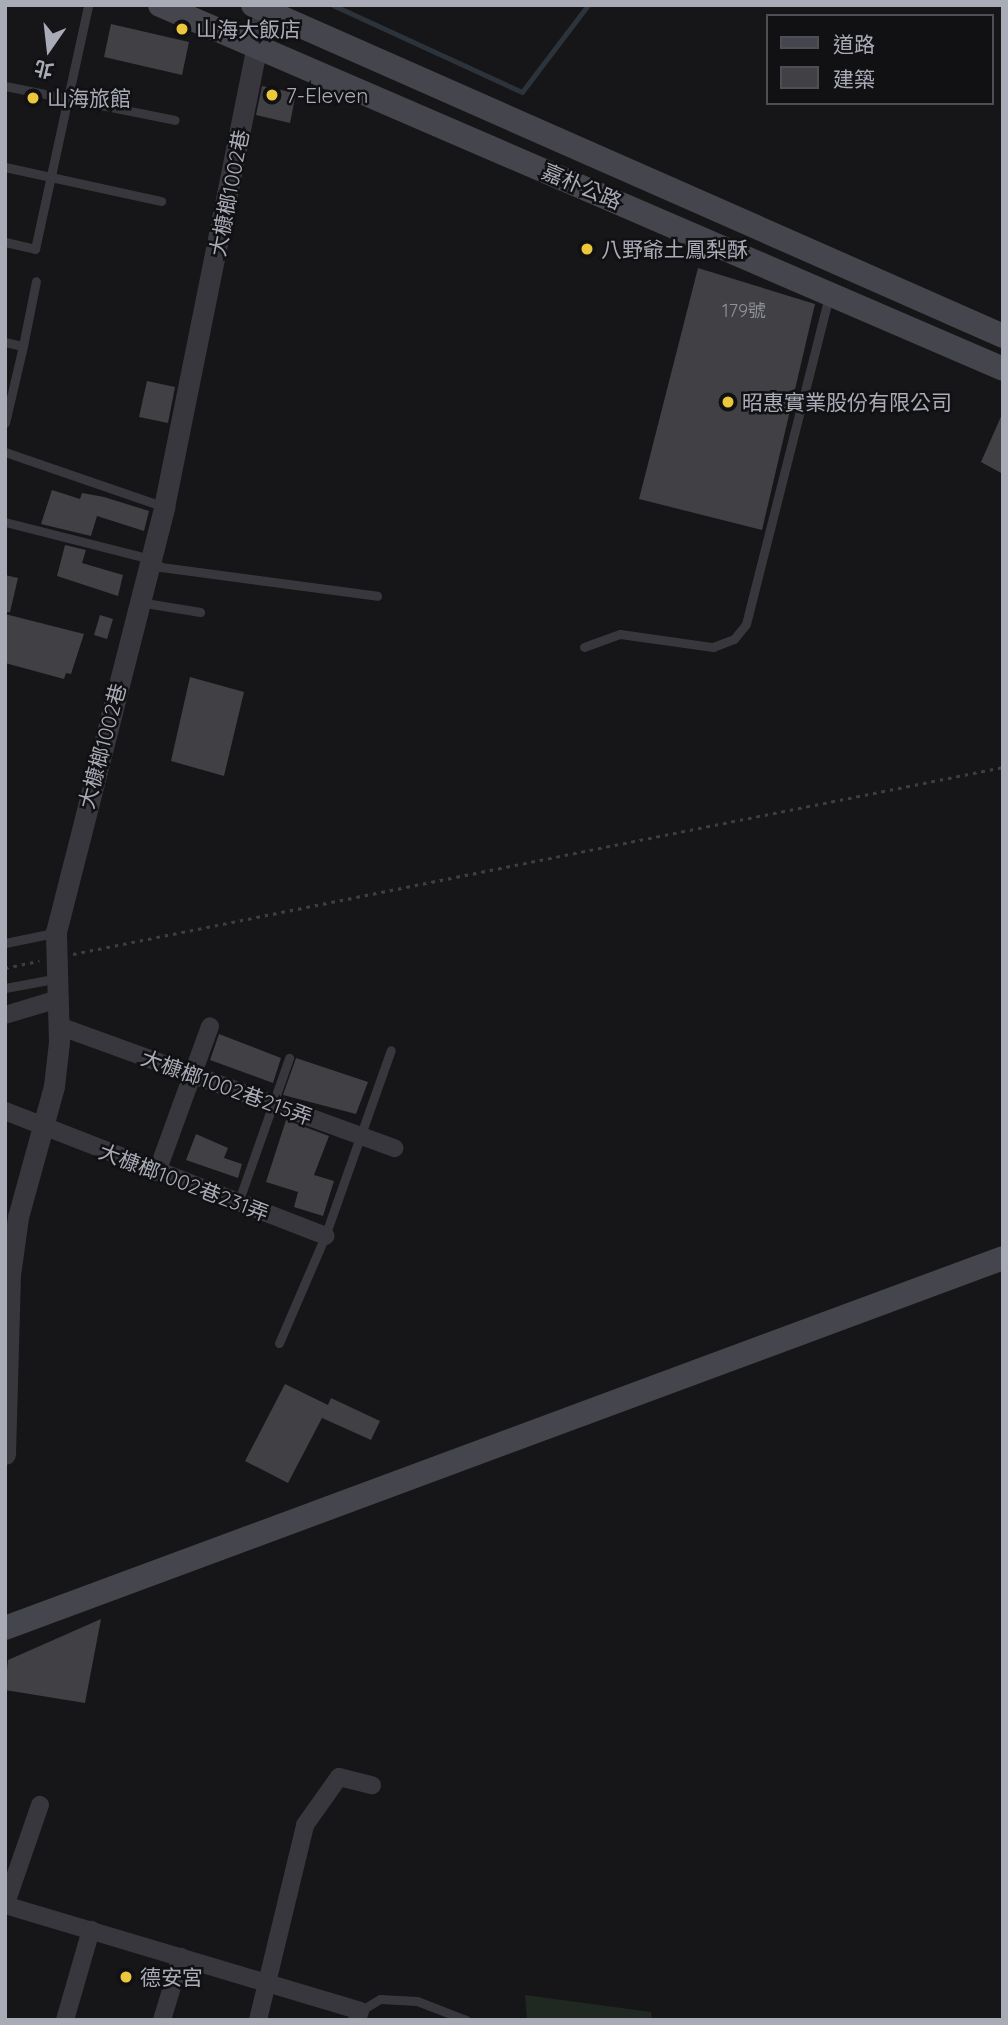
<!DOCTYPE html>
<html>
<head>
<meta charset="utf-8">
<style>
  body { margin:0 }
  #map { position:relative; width:1008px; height:2025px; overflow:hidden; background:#161618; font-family:Quicksand,"Noto Sans TC",sans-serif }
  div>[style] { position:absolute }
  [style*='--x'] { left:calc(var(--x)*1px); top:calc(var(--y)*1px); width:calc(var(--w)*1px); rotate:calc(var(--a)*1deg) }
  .green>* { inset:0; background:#202822 }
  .stream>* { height:4.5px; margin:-2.25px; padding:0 2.25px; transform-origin:2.25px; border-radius:2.25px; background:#2d333b }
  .building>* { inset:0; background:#404045 }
  .path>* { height:2.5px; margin-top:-1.25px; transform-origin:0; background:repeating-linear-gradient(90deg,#3d3e44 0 3.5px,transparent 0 8.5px) }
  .service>* { height:9px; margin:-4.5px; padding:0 4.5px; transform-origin:4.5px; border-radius:4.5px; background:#37373d }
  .minor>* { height:18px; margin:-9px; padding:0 9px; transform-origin:9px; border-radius:9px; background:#37373d }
  .tertiary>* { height:21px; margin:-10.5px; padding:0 10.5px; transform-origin:10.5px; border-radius:10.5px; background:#37373d }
  .secondary>* { height:24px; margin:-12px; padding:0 12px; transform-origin:12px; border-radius:12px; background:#45464d }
  .dots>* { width:19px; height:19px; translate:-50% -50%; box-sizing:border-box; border:4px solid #111113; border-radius:50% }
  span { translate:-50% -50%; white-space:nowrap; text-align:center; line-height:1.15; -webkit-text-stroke:5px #111113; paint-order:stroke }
  .number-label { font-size:18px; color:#8f909a }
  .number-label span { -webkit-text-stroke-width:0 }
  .poi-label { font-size:21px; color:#a9abb7 }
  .left { translate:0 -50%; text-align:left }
  .street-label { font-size:21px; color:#a9abb7 }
  .frame { position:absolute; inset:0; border:7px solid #a9abb7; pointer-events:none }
  .legend { position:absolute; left:766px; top:14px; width:228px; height:91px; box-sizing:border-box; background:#111113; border:2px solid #4e4f55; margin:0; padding:9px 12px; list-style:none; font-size:21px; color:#a9abb7 }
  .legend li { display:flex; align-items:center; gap:14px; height:35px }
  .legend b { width:35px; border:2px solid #4e4f55 }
  .north { position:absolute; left:14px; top:14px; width:70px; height:70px; -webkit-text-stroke:5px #111113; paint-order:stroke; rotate:194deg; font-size:19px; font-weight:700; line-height:28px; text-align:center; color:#a9abb7 }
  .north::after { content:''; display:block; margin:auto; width:24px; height:32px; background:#a9abb7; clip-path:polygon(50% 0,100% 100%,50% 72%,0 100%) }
</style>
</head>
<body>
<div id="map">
  <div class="green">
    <i style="clip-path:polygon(525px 1995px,651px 2012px,652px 2020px,527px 2020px)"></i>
  </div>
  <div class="stream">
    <i style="--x:333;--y:5;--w:208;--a:24.7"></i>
    <i style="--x:522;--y:92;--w:109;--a:-52.8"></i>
  </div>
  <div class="building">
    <i style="clip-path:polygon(111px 24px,189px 42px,182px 75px,104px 57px)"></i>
    <i style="clip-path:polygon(262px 86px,296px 93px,290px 123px,256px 115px)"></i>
    <i style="clip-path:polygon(698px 268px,815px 304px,762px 530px,639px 499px)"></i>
    <i style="clip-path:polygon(147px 381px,175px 387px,168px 423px,139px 417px)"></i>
    <i style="clip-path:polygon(1003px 412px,1003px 474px,981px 462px)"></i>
    <i style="clip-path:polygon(52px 490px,80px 499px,82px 493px,104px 497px,149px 511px,144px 531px,97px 516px,91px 536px,41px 524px)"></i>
    <i style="clip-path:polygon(65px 545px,86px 550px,82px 563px,123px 575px,118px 596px,57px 576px)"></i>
    <i style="clip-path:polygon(5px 575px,18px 578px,10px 612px,5px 612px)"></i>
    <i style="clip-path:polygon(5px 614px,84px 634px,71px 674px,66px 673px,64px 679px,5px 663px)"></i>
    <i style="clip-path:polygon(100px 615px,113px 619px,107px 639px,94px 635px)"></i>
    <i style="clip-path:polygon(190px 677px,244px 692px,224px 776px,171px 761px)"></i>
    <i style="clip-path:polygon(219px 1034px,281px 1058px,273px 1083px,210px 1060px)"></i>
    <i style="clip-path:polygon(296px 1058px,368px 1082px,356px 1114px,283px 1095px)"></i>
    <i style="clip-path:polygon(286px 1120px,329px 1136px,314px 1175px,334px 1181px,323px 1216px,294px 1207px,298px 1192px,266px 1182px)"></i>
    <i style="clip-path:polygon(196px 1134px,228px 1148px,224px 1158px,242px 1164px,238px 1178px,186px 1160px)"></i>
    <i style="clip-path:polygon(285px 1384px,328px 1405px,331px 1398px,380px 1421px,371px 1440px,322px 1418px,288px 1483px,245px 1461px)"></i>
    <i style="clip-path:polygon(101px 1619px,85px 1703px,5px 1690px,8px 1660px)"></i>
  </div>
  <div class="path">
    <i style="--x:73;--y:954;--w:949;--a:-11.37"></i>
    <i style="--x:5;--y:968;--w:35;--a:-12"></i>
  </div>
  <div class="service">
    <i style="--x:5;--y:86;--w:173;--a:11.3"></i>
    <i style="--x:5;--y:167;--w:160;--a:12.3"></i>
    <i style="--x:5;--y:242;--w:31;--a:13"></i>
    <i style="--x:35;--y:249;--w:250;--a:-77.7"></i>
    <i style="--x:5;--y:342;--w:18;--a:13"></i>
    <i style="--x:23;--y:346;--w:79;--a:103.2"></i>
    <i style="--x:23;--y:346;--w:66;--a:-78.7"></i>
    <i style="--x:5;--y:452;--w:166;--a:19"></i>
    <i style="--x:5;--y:522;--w:151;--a:14.2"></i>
    <i style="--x:151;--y:559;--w:13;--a:39"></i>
    <i style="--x:161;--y:567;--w:218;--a:7.6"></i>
    <i style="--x:139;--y:602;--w:62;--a:9.3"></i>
    <i style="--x:584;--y:647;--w:38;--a:-20"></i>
    <i style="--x:620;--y:634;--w:94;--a:8"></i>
    <i style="--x:713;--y:647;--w:22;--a:-21"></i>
    <i style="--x:734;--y:639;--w:19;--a:-51"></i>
    <i style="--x:746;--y:624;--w:338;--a:-75.8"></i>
    <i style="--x:5;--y:943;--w:50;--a:-11.5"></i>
    <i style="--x:5;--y:988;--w:55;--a:-10.5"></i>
    <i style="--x:238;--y:1203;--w:154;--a:-70.6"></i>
    <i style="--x:279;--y:1343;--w:116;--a:-66.7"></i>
    <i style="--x:325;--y:1236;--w:197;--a:-70.5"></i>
    <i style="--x:360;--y:2011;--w:23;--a:-31"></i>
    <i style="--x:380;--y:1999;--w:37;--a:3"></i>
    <i style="--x:417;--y:2001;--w:53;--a:21.2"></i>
  </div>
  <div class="minor">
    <i style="--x:5;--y:1015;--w:55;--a:-16.8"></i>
    <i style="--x:59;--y:1026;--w:357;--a:20"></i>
    <i style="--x:5;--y:1111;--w:344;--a:21.3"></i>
    <i style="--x:157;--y:1172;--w:155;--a:-70"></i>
    <i style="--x:5;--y:1905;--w:370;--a:16.6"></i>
    <i style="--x:360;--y:2011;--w:9;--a:108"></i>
    <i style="--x:5;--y:1906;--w:107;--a:-70.9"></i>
    <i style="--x:65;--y:2020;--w:94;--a:-73.9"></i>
    <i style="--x:162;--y:2020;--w:66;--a:-73.2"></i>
    <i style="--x:258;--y:2020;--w:201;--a:-76.4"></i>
    <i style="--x:305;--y:1825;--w:59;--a:-54.7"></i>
    <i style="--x:339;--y:1777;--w:34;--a:14"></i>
  </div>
  <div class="tertiary">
    <i style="--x:5;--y:1454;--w:179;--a:-88.4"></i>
    <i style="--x:10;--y:1275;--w:59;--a:-82.1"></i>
    <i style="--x:18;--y:1217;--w:136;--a:-74.6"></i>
    <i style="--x:54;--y:1086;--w:44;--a:-83.5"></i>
    <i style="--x:59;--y:1042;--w:110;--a:-91.6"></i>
    <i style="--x:56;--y:932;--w:439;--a:-75.7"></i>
    <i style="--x:164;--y:507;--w:512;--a:-78.62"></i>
  </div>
  <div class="secondary">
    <i style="--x:160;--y:5;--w:918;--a:23.35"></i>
    <i style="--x:253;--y:5;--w:820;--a:23.81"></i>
    <i style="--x:5;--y:1628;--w:1064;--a:-20.34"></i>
  </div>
  <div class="dots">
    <i style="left:182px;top:29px;background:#ebc73b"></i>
    <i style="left:272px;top:95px;background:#ebc73b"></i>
    <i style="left:33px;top:98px;background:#ebc73b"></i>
    <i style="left:587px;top:249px;background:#ebc73b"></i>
    <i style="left:728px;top:402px;background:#ebc73b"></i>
    <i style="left:126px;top:1977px;background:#ebc73b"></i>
  </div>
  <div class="number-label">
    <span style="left:744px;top:311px">179號</span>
  </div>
  <div class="poi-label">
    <span class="left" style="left:196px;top:29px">山海大飯店</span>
    <span class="left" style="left:286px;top:95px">7-Eleven</span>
    <span class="left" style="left:47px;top:98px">山海旅館</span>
    <span class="left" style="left:601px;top:249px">八野爺土鳳梨酥</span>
    <span class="left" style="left:742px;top:402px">昭惠實業股份有限公司</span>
    <span class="left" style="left:140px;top:1977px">德安宮</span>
  </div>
  <div class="street-label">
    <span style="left:582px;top:186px;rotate:23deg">嘉朴公路</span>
    <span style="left:229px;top:193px;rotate:-79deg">大槺榔1002巷</span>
    <span style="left:102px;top:746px;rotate:-75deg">大槺榔1002巷</span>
    <span style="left:227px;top:1087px;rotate:20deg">大槺榔1002巷215弄</span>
    <span style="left:184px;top:1182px;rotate:21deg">大槺榔1002巷231弄</span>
  </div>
  <div class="frame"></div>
  <ul class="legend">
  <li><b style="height:9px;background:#45464d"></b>道路</li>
  <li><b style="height:19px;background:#404045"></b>建築</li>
  </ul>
  <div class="north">北</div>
</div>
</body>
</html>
